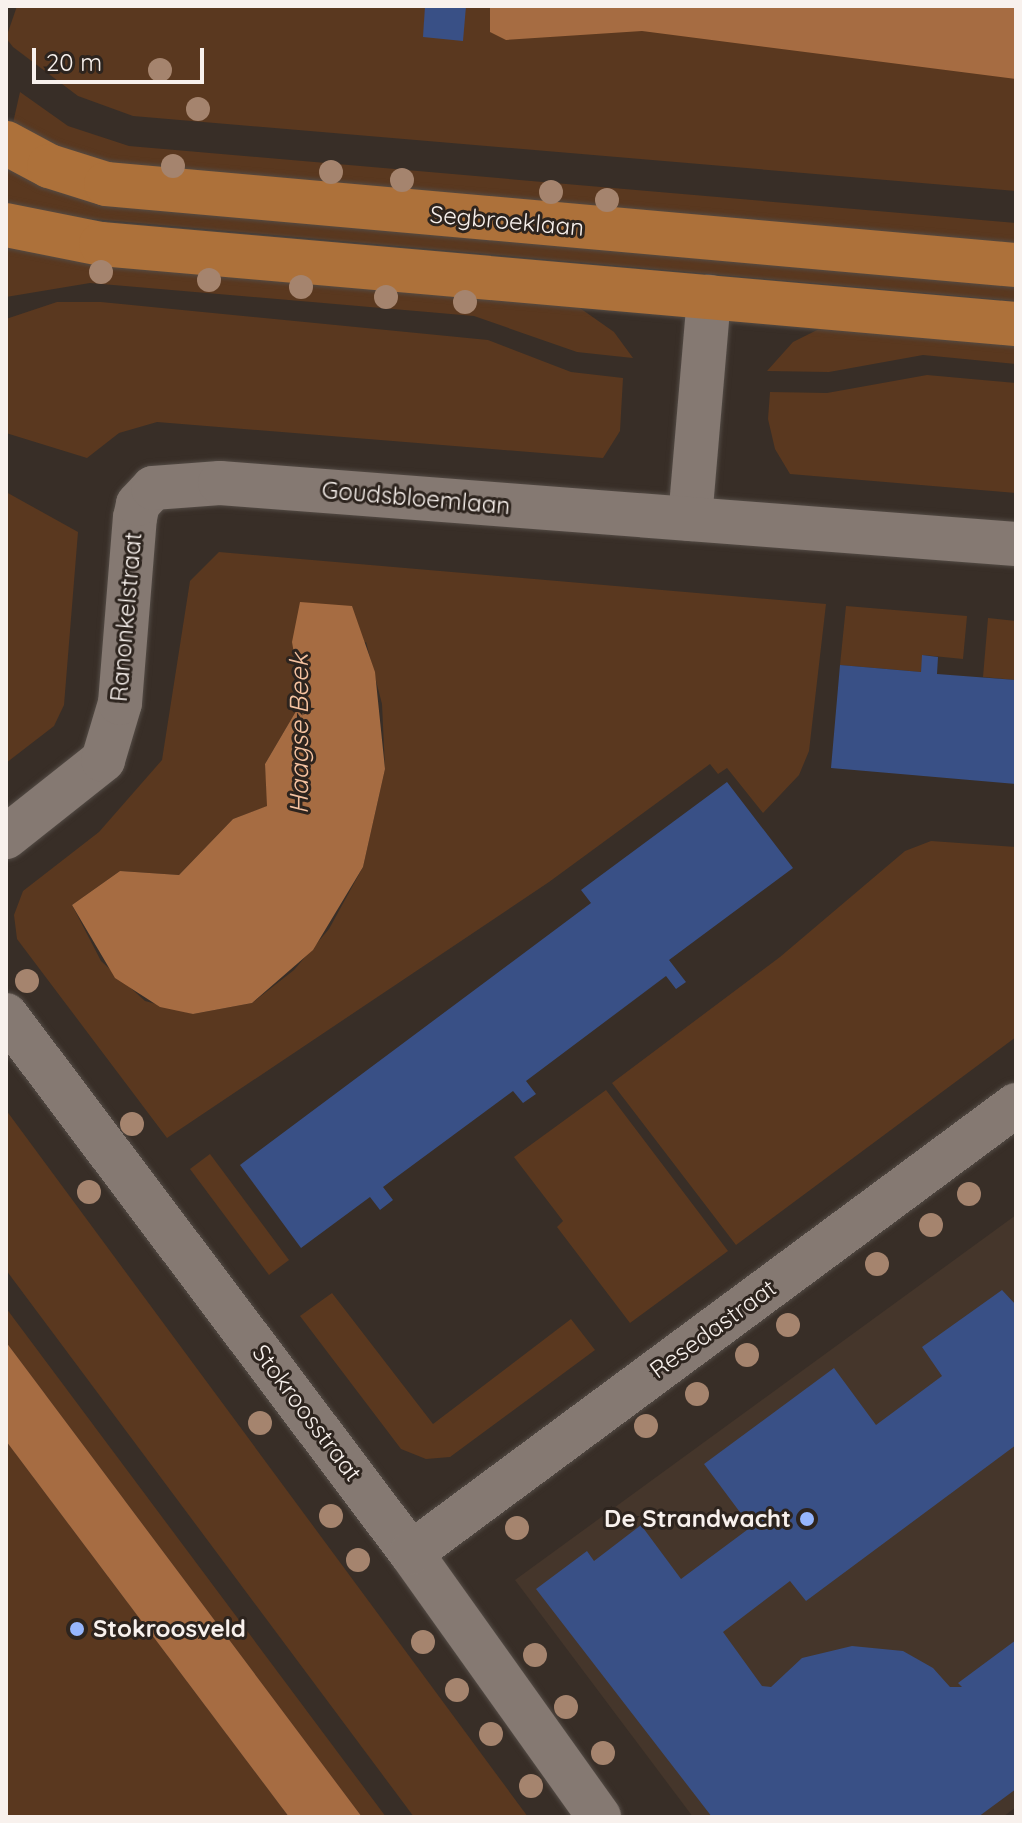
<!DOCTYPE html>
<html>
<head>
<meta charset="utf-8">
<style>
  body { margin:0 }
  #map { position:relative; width:1022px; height:1823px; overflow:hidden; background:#382e27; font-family:Quicksand,sans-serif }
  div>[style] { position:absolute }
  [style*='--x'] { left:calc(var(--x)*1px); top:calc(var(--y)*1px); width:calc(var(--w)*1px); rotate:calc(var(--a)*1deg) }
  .built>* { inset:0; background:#45362b }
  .green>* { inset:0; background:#5a381f }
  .water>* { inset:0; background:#a66c42 }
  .building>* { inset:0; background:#395086 }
  .roads { filter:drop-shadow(0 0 2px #534b45) drop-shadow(0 0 2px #534b45) }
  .minor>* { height:44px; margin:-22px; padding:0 22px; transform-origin:22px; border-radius:22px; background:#857972 }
  .major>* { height:44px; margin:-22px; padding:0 22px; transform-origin:22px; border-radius:22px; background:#ad713a }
  .trees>* { width:24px; height:24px; margin:-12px; border-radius:50%; background:#a5846e }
  .dots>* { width:22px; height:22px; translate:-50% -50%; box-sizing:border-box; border:4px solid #2d241e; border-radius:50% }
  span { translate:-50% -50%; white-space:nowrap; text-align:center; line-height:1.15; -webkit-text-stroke:6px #2d241e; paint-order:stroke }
  .street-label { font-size:24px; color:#f8f1ed }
  .poi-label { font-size:24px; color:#f8f1ed; font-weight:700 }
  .right { translate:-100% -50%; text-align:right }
  .left { translate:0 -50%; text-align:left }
  .water-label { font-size:26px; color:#f6c3a1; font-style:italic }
  .frame { position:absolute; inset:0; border:8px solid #f8f1ed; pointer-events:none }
  .scale { position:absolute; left:32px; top:48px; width:172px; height:36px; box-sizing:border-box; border:4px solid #f8f1ed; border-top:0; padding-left:10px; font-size:24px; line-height:28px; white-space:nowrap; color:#f8f1ed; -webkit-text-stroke:6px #2d241e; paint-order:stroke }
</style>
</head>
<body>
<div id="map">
  <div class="built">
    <i style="clip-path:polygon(1016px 1215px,1016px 1807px,1003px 1817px,693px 1817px,515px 1580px)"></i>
  </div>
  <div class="green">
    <i style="clip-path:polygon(17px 6px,1016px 6px,1016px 191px,133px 116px,78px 96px,13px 47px,6px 38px)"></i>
    <i style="clip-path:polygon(20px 92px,68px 126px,129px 146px,1016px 223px,1016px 245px,127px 167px,57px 148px,13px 123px)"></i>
    <i style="clip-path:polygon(6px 165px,1016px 284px,1016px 301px,47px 215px,6px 204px)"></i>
    <i style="clip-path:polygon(6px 244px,577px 306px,614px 332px,633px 358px,577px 352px,474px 316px,90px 283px,6px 297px)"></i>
    <i style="clip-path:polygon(57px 302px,101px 302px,488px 340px,571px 372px,623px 378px,620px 431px,603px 458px,157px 422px,119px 433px,87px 458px,6px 433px,6px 319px)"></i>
    <i style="clip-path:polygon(819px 329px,1016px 341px,1016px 364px,923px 355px,829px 372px,767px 371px,793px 342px)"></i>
    <i style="clip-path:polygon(927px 375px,1016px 383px,1016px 493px,790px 474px,775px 449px,768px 419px,770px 392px,827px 393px)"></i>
    <i style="clip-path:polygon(6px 492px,78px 532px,64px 705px,54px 726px,6px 763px)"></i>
    <i style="clip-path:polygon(evenodd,219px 552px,826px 604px,809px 751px,799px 775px,763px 813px,727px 768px,718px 774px,710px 764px,549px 882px,167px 1138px,17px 939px,14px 915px,23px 891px,99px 832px,162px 760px,190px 581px,219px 552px,366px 642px,382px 704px,385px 769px,363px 867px,329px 929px,294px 970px,252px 1003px,193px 1014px,145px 1001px,101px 961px,72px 905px,120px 871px,179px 875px,233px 819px,268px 806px,265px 764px,302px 701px,294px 677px,366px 642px)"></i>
    <i style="clip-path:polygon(846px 606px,967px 616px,963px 659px,923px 655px,921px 672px,840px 665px)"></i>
    <i style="clip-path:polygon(988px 618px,1016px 621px,1016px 680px,983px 677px)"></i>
    <i style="clip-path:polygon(931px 841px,1016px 847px,1016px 1037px,736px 1245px,612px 1083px,780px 957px,905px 851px)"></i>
    <i style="clip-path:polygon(606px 1090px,728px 1251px,630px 1323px,557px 1227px,563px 1221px,514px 1157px)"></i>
    <i style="clip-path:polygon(6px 1110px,528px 1817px,414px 1817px,6px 1270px)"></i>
    <i style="clip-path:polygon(210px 1154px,289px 1260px,269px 1275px,190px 1169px)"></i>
    <i style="clip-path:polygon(332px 1293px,433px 1424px,571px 1319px,595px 1350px,450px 1457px,426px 1459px,401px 1449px,300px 1316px)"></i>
    <i style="clip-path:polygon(6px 1308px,386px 1817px,362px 1817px,6px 1342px)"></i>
    <i style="clip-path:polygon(6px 1441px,289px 1817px,6px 1817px)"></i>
  </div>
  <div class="water">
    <i style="clip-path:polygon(490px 6px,1016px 6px,1016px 79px,642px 31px,506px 40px,490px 32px)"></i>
    <i style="clip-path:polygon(300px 602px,352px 606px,375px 672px,385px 769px,363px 867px,313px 950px,252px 1003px,193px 1014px,160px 1007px,115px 978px,72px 905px,120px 871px,179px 875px,233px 819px,267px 806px,265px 764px,302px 701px,292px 642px)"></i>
    <i style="clip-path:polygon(6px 1342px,362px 1817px,289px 1817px,6px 1441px)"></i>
  </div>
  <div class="building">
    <i style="clip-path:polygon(425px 6px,466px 6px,463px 41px,423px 37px)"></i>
    <i style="clip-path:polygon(922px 655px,938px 657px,937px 674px,1016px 680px,1016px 784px,831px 768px,840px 665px,921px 672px)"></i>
    <i style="clip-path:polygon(727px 782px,793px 868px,669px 960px,686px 982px,676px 989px,666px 976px,526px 1081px,536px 1094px,523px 1103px,513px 1091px,383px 1187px,393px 1200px,380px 1210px,370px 1197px,301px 1248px,240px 1165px,591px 903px,581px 890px)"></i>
    <i style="clip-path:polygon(1002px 1290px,1016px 1305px,1016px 1445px,806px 1601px,790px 1581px,723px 1632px,762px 1686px,771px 1687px,802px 1658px,852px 1646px,903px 1651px,933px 1668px,950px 1687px,962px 1687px,958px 1683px,1016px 1640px,1016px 1789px,978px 1817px,712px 1817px,536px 1589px,587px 1551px,594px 1561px,641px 1525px,681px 1579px,751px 1527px,704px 1464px,834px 1368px,876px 1425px,942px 1376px,922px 1347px)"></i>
  </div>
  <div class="roads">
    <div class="minor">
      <i style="--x:690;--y:519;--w:223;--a:-85.1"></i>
      <i style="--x:6;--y:837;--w:124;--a:-38.4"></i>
      <i style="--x:103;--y:760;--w:59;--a:-73.4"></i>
      <i style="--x:120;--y:703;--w:186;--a:-85.4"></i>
      <i style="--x:135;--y:518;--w:14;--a:-78"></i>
      <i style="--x:138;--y:504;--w:22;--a:-47"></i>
      <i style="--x:153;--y:488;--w:67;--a:-4.3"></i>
      <i style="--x:220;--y:483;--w:798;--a:4.38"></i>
      <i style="--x:6;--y:1015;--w:673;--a:53.03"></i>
      <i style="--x:411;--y:1553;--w:324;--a:54.5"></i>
      <i style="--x:411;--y:1553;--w:753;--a:-36.52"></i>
    </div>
    <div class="major">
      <i style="--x:6;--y:143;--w:49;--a:28.1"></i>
      <i style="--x:49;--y:166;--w:60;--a:17.5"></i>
      <i style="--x:106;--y:184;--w:914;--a:5.09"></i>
      <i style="--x:6;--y:225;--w:97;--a:11.3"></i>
      <i style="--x:101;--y:244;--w:918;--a:5"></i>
    </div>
  </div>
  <div class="trees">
    <i style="left:160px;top:70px"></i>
    <i style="left:198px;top:109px"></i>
    <i style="left:173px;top:166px"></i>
    <i style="left:331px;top:172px"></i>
    <i style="left:402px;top:180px"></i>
    <i style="left:551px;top:192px"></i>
    <i style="left:607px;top:200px"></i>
    <i style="left:101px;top:272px"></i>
    <i style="left:209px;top:280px"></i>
    <i style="left:301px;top:287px"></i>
    <i style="left:386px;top:297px"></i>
    <i style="left:465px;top:302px"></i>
    <i style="left:27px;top:981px"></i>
    <i style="left:132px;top:1124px"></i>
    <i style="left:89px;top:1192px"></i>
    <i style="left:969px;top:1194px"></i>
    <i style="left:931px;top:1225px"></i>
    <i style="left:877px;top:1264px"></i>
    <i style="left:788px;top:1325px"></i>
    <i style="left:747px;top:1355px"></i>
    <i style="left:697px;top:1394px"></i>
    <i style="left:260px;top:1423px"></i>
    <i style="left:646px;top:1426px"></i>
    <i style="left:331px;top:1516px"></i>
    <i style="left:517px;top:1528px"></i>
    <i style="left:358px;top:1560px"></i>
    <i style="left:423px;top:1642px"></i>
    <i style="left:535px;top:1655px"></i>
    <i style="left:457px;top:1690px"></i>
    <i style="left:566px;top:1707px"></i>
    <i style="left:491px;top:1734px"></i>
    <i style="left:603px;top:1753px"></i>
    <i style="left:531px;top:1786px"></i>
  </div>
  <div class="dots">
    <i style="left:807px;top:1519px;background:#96b6fd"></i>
    <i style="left:77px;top:1629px;background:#96b6fd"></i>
  </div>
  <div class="street-label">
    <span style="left:507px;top:221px;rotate:5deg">Segbroeklaan</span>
    <span style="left:416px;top:498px;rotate:5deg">Goudsbloemlaan</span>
    <span style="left:126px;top:617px;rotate:-85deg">Ranonkelstraat</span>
    <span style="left:713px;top:1329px;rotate:-36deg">Resedastraat</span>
    <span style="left:307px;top:1413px;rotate:53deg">Stokroosstraat</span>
  </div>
  <div class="poi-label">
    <span class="right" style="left:791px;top:1519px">De Strandwacht</span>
    <span class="left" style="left:93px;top:1629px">Stokroosveld</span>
  </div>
  <div class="water-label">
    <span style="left:299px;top:734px;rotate:-90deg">Haagse Beek</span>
  </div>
  <div class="frame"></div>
  <div class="scale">20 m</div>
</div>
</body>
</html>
